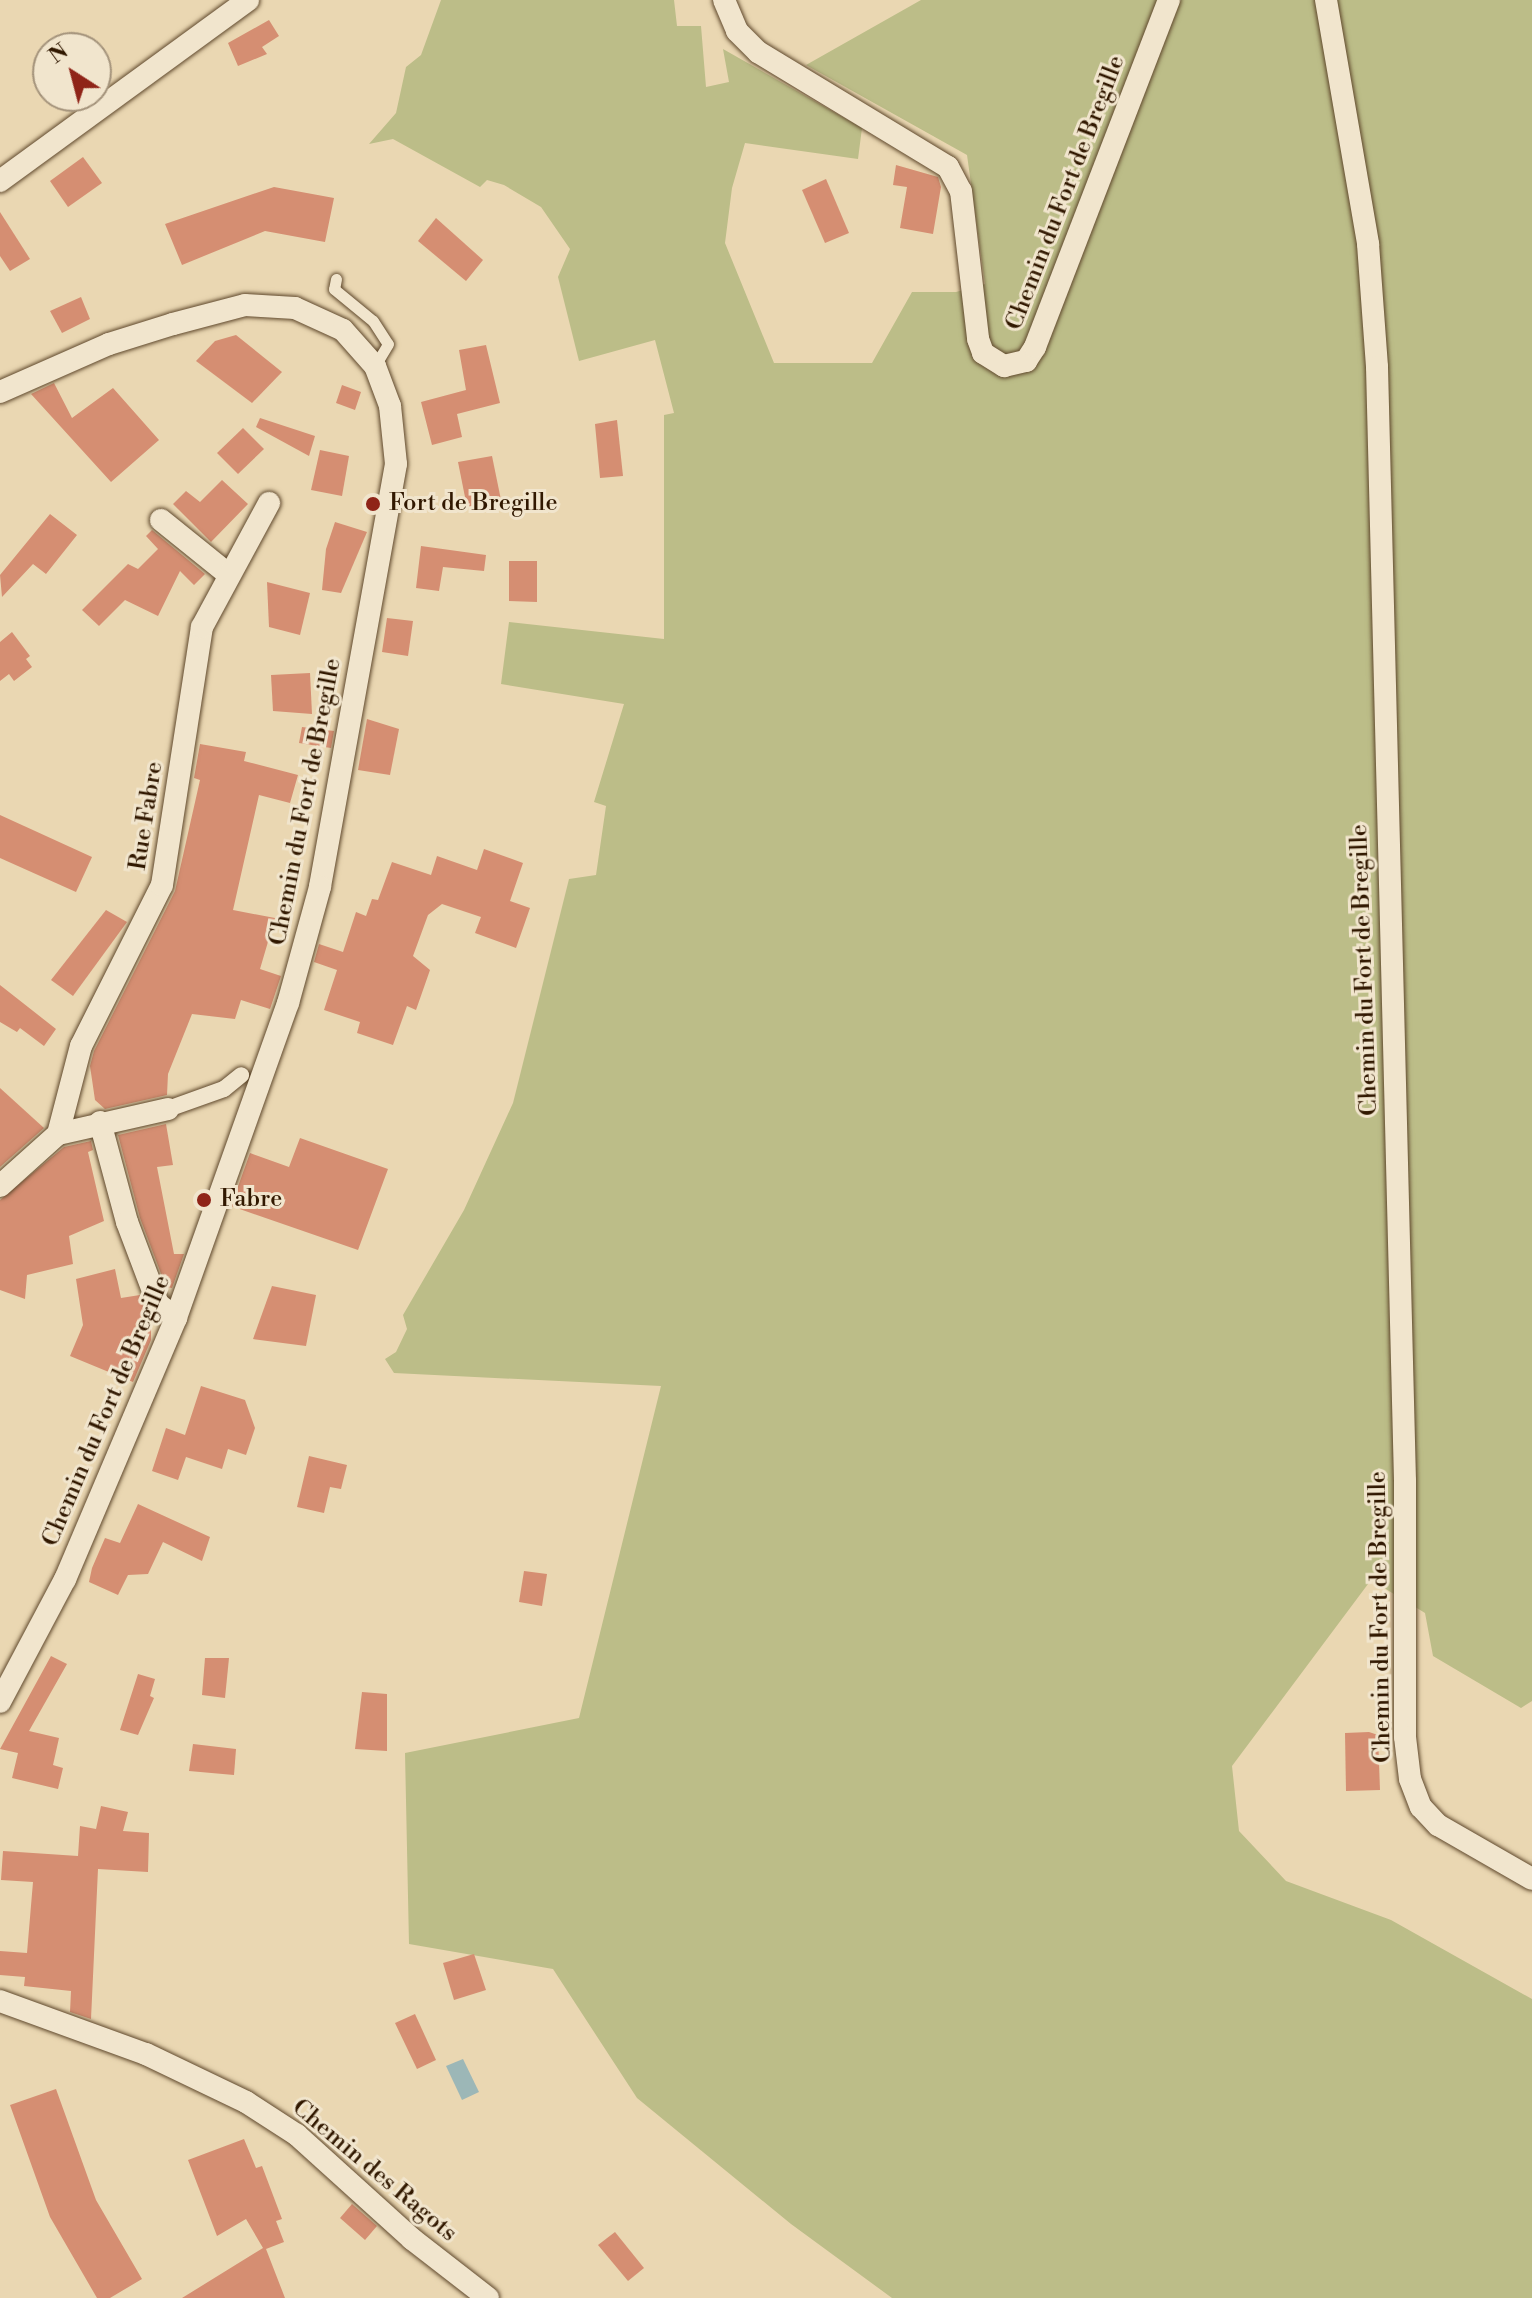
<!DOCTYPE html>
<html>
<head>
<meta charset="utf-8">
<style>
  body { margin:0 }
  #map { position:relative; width:1532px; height:2298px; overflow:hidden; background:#ead7b2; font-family:"Libre Bodoni",serif }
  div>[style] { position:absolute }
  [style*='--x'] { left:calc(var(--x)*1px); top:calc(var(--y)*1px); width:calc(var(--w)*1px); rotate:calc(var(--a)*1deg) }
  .green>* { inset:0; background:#bcbd88 }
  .water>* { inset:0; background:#9cb7b7 }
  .building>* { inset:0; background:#d58e72 }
  .roads { filter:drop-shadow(0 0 2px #5f482c) drop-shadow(0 0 2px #5f482c) }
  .service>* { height:11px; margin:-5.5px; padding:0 5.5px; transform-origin:5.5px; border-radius:5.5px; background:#f1e5cd }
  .pedestrian>* { height:16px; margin:-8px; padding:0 8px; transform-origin:8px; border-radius:8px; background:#f1e5cd }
  .minor>* { height:22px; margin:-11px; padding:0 11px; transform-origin:11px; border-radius:11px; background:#f1e5cd }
  .dots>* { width:22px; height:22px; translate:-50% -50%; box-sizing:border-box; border:4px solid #f1e5cd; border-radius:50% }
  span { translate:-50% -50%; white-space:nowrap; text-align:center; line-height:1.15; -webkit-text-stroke:6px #f1e5cd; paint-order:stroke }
  .street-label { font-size:24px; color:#311800 }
  .poi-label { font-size:24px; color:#311800 }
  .left { translate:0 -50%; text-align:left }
  .north { position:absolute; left:32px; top:32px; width:80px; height:80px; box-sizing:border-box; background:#f1e5cd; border:2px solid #a4937b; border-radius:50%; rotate:324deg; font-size:22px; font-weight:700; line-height:32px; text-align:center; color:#311800 }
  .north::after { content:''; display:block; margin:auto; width:28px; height:36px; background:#8f2418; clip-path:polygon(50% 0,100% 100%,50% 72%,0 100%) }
</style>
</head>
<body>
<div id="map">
  <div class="green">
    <i style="clip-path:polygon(441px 0,674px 0,677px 26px,701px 26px,706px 87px,729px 82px,723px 49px,862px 128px,858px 159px,745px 143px,732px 188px,725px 243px,774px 363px,872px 363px,912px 292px,956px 292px,985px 284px,967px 155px,806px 65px,921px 0,1532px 0,1532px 1701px,1521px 1708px,1433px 1656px,1425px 1613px,1371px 1580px,1232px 1766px,1239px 1831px,1286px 1881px,1391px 1920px,1532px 1999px,1532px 2298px,892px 2298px,791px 2224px,637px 2098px,553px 1969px,409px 1944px,405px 1753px,579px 1718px,661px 1386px,394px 1373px,385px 1359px,396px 1352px,407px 1329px,403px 1315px,464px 1210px,513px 1103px,569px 879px,596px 875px,606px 806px,594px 802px,624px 704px,501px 684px,509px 622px,664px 639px,664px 415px,674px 413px,655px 340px,579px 361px,558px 277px,570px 249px,541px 207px,504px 185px,487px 180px,480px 187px,393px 139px,369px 144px,396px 113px,406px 67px,421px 55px)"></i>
  </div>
  <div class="water">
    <i style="clip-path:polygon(463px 2059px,479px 2092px,462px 2100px,446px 2066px)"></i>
  </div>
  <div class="building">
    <i style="clip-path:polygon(269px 20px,279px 36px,262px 47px,267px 54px,238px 66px,228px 43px)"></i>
    <i style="clip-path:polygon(83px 157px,102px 183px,68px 207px,50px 181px)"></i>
    <i style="clip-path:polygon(896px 165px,938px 177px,941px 187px,933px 234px,900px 228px,907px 187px,893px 185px)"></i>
    <i style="clip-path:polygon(826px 179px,849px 233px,825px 243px,802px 190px)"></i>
    <i style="clip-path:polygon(274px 187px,334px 198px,325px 242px,265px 231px,182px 265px,165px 224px)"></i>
    <i style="clip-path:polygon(0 212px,30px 259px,10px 271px,0 256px)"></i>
    <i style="clip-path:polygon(436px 218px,483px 260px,466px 281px,418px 241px)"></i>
    <i style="clip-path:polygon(81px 297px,90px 319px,62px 333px,50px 311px)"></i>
    <i style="clip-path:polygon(236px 335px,282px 372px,252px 403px,196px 361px,215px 341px)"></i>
    <i style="clip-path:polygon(486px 345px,500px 403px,457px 414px,462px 437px,432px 445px,421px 402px,466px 390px,459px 350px)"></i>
    <i style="clip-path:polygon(54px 383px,72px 418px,113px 388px,159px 440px,111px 482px,31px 394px)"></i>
    <i style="clip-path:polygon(342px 385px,361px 392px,355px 410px,336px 403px)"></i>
    <i style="clip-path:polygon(260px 418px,315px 436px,309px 456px,256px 427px)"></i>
    <i style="clip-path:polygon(617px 420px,623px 476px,600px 478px,595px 424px)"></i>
    <i style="clip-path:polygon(243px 428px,264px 449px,238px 474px,217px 453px)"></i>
    <i style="clip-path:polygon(320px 450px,349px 456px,342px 496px,311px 490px)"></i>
    <i style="clip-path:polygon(492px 456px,501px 500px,467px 507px,458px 462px)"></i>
    <i style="clip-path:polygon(222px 480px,248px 504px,211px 542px,173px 504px,186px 491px,200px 502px)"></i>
    <i style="clip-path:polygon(50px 514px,77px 535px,46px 574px,33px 564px,2px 597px,0 575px)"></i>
    <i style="clip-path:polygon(335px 522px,367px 532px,341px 593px,322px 590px,326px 549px)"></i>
    <i style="clip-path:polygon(152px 530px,205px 574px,194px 585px,180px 571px,158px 616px,125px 600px,99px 626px,82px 610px,128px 564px,138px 569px,158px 549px,146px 536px)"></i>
    <i style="clip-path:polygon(421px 546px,486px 555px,484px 571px,443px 567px,439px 591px,416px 588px)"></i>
    <i style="clip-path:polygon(509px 561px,537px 561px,537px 602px,509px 601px)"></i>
    <i style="clip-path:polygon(267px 582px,310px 593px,300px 635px,269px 627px)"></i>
    <i style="clip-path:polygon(387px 618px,413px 621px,408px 656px,382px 652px)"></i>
    <i style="clip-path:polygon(12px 632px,30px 656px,26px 659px,32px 667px,14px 681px,9px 674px,0 681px,0 642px)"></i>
    <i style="clip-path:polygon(310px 673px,312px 714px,273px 711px,271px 675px)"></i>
    <i style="clip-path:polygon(367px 719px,399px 729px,390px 775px,358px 770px)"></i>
    <i style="clip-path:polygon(302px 727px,334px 731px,331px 748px,299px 743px)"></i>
    <i style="clip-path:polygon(200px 744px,246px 752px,244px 761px,298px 775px,290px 803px,259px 795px,233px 910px,275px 918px,260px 969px,281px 976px,270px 1009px,241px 1000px,235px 1019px,192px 1014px,168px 1074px,167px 1095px,105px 1109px,95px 1100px,90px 1066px,94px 1051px,175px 891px,200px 780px,194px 778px)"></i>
    <i style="clip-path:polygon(0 815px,92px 857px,76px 892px,0 858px)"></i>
    <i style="clip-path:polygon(484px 849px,523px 863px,510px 901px,530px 908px,516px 948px,475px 933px,481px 917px,442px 904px,428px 915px,413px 956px,430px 970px,416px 1010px,407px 1006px,393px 1045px,357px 1033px,360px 1022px,324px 1010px,337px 970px,314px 962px,319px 944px,343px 952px,356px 912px,366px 916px,372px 899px,378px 900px,392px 862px,431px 875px,437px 856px,477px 870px)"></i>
    <i style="clip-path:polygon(106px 910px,127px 922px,73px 996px,51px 980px)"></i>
    <i style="clip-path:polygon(0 985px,56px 1029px,44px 1046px,20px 1028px,17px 1032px,0 1022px)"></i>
    <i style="clip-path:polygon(0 1088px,44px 1128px,0 1167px)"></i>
    <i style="clip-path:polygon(166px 1124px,173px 1165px,157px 1167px,174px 1254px,184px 1254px,172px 1288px,166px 1287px,140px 1218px,118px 1135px)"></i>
    <i style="clip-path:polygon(300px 1138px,388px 1169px,358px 1250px,231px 1206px,250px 1153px,289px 1167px)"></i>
    <i style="clip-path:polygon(91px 1141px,93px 1150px,88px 1152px,104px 1221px,69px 1236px,73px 1264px,27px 1275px,25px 1299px,0 1290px,0 1200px,64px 1147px)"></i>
    <i style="clip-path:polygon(115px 1269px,121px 1298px,140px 1295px,151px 1316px,151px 1340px,133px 1382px,70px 1356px,83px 1325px,76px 1279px)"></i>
    <i style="clip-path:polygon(272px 1286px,316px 1295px,306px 1346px,253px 1339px)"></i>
    <i style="clip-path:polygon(201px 1386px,245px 1400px,255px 1428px,246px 1455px,228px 1449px,222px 1469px,186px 1457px,178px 1480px,152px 1471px,166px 1428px,185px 1435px)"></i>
    <i style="clip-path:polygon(309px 1456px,347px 1465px,341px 1489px,330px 1487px,324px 1513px,297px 1507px)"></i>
    <i style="clip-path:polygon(138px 1504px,210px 1537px,202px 1561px,163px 1542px,148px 1574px,128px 1575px,118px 1595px,89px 1582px,92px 1568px,105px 1538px,120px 1543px)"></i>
    <i style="clip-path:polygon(524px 1571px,547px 1574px,542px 1606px,519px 1602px)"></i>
    <i style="clip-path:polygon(51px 1656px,67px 1664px,29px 1731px,59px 1738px,53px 1765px,63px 1768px,58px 1789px,12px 1778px,18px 1753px,0 1749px)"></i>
    <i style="clip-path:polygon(205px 1658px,229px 1658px,225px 1698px,202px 1695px)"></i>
    <i style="clip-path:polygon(138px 1674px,155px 1679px,150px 1696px,154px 1698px,138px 1735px,120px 1730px)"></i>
    <i style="clip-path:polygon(362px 1692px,387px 1694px,387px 1751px,355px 1749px)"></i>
    <i style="clip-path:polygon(1369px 1732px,1378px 1735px,1380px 1790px,1346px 1791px,1345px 1733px)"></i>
    <i style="clip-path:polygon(193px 1744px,236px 1749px,234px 1775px,189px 1771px)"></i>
    <i style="clip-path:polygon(101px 1806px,128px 1812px,123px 1831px,149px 1833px,148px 1872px,98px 1869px,91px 2019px,70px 2012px,71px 1991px,24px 1986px,25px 1977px,0 1975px,0 1951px,27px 1953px,33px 1882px,1px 1880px,3px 1851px,78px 1856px,80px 1826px,96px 1829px)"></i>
    <i style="clip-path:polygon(474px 1954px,486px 1990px,454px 2000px,443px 1963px)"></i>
    <i style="clip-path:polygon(415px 2014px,436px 2060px,417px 2069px,395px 2023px)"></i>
    <i style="clip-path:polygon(56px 2089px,96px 2200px,142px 2279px,110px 2298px,97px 2298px,50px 2217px,10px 2105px)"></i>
    <i style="clip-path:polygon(244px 2139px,256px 2168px,262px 2166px,282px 2219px,276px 2221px,284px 2242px,266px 2249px,285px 2298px,182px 2298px,263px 2248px,246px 2219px,217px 2236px,188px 2160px)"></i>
    <i style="clip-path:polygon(352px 2204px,377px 2226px,365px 2240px,340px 2218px)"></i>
    <i style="clip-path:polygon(615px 2232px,644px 2268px,628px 2281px,598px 2245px)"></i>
  </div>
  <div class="roads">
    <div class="service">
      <i style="--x:336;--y:279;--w:10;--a:101"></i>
      <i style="--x:334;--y:289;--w:50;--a:39.4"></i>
      <i style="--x:373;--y:321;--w:27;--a:57"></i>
      <i style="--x:388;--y:344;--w:26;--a:121"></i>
    </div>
    <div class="pedestrian">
      <i style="--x:168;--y:1109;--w:59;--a:-19.7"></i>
      <i style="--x:224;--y:1089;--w:22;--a:-39"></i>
    </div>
    <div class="minor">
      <i style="--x:724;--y:0;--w:34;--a:67"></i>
      <i style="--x:737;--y:31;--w:30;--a:45"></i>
      <i style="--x:758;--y:52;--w:222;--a:31.2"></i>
      <i style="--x:948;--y:167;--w:27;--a:62"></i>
      <i style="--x:961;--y:191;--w:149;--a:83.4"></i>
      <i style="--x:978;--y:339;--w:15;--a:70"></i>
      <i style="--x:983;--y:353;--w:25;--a:32"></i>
      <i style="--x:1004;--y:366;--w:23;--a:-13"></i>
      <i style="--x:1026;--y:361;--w:17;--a:-57"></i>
      <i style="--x:1035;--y:347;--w:372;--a:-68.9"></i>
      <i style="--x:1326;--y:0;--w:248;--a:80.2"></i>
      <i style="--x:1368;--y:244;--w:123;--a:85.8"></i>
      <i style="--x:1377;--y:367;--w:1114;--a:88.56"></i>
      <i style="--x:1405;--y:1481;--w:256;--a:90"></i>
      <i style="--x:1405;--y:1737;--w:42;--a:83.2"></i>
      <i style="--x:1410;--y:1779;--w:30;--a:69"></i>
      <i style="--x:1421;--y:1807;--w:25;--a:47"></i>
      <i style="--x:1438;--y:1825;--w:108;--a:29.9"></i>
      <i style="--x:0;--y:181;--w:307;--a:-36.1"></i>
      <i style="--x:0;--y:392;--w:119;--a:-23.8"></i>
      <i style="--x:109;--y:344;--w:67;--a:-17.4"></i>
      <i style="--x:173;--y:324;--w:74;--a:-14.8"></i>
      <i style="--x:245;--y:305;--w:50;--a:3.4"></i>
      <i style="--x:295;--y:308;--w:53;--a:24.6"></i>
      <i style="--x:343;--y:330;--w:48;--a:48.4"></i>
      <i style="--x:375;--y:366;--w:43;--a:69.4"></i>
      <i style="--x:390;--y:406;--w:58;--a:84.1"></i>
      <i style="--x:396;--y:464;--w:430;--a:100.2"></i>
      <i style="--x:320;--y:887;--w:120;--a:105.4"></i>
      <i style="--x:288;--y:1003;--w:334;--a:109.6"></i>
      <i style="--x:176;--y:1318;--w:284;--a:113"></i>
      <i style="--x:65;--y:1579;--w:139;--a:117.9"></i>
      <i style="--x:161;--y:520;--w:86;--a:38.9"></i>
      <i style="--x:100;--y:1122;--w:104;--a:74.9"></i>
      <i style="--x:127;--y:1222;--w:88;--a:69.3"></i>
      <i style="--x:158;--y:1304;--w:23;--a:38"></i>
      <i style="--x:58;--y:1134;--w:91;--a:-75.4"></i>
      <i style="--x:81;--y:1046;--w:180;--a:-63.3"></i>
      <i style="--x:162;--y:885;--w:261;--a:-81.2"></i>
      <i style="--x:202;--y:627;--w:141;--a:-61.6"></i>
      <i style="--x:0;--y:1186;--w:78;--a:-41.9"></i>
      <i style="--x:58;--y:1134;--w:113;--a:-12.8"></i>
      <i style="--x:0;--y:2001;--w:155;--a:20"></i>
      <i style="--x:146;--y:2054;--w:111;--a:25.6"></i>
      <i style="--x:246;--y:2102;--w:61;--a:32.9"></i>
      <i style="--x:297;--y:2135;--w:155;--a:42.1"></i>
      <i style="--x:412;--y:2239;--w:96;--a:37.8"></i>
    </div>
  </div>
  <div class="dots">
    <i style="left:373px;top:504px;background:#8f2418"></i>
    <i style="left:204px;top:1200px;background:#8f2418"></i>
  </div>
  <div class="street-label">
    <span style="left:1066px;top:193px;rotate:-69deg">Chemin du Fort de Bregille</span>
    <span style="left:306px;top:802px;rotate:-79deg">Chemin du Fort de Bregille</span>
    <span style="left:147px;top:816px;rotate:-81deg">Rue Fabre</span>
    <span style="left:1365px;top:970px;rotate:-92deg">Chemin du Fort de Bregille</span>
    <span style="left:107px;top:1411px;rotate:-67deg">Chemin du Fort de Bregille</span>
    <span style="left:1381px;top:1617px;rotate:-91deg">Chemin du Fort de Bregille</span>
    <span style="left:374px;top:2171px;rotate:40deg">Chemin des Ragots</span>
  </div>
  <div class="poi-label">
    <span class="left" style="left:389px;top:504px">Fort de Bregille</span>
    <span class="left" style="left:220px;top:1200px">Fabre</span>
  </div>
  <div class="north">N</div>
</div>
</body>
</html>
